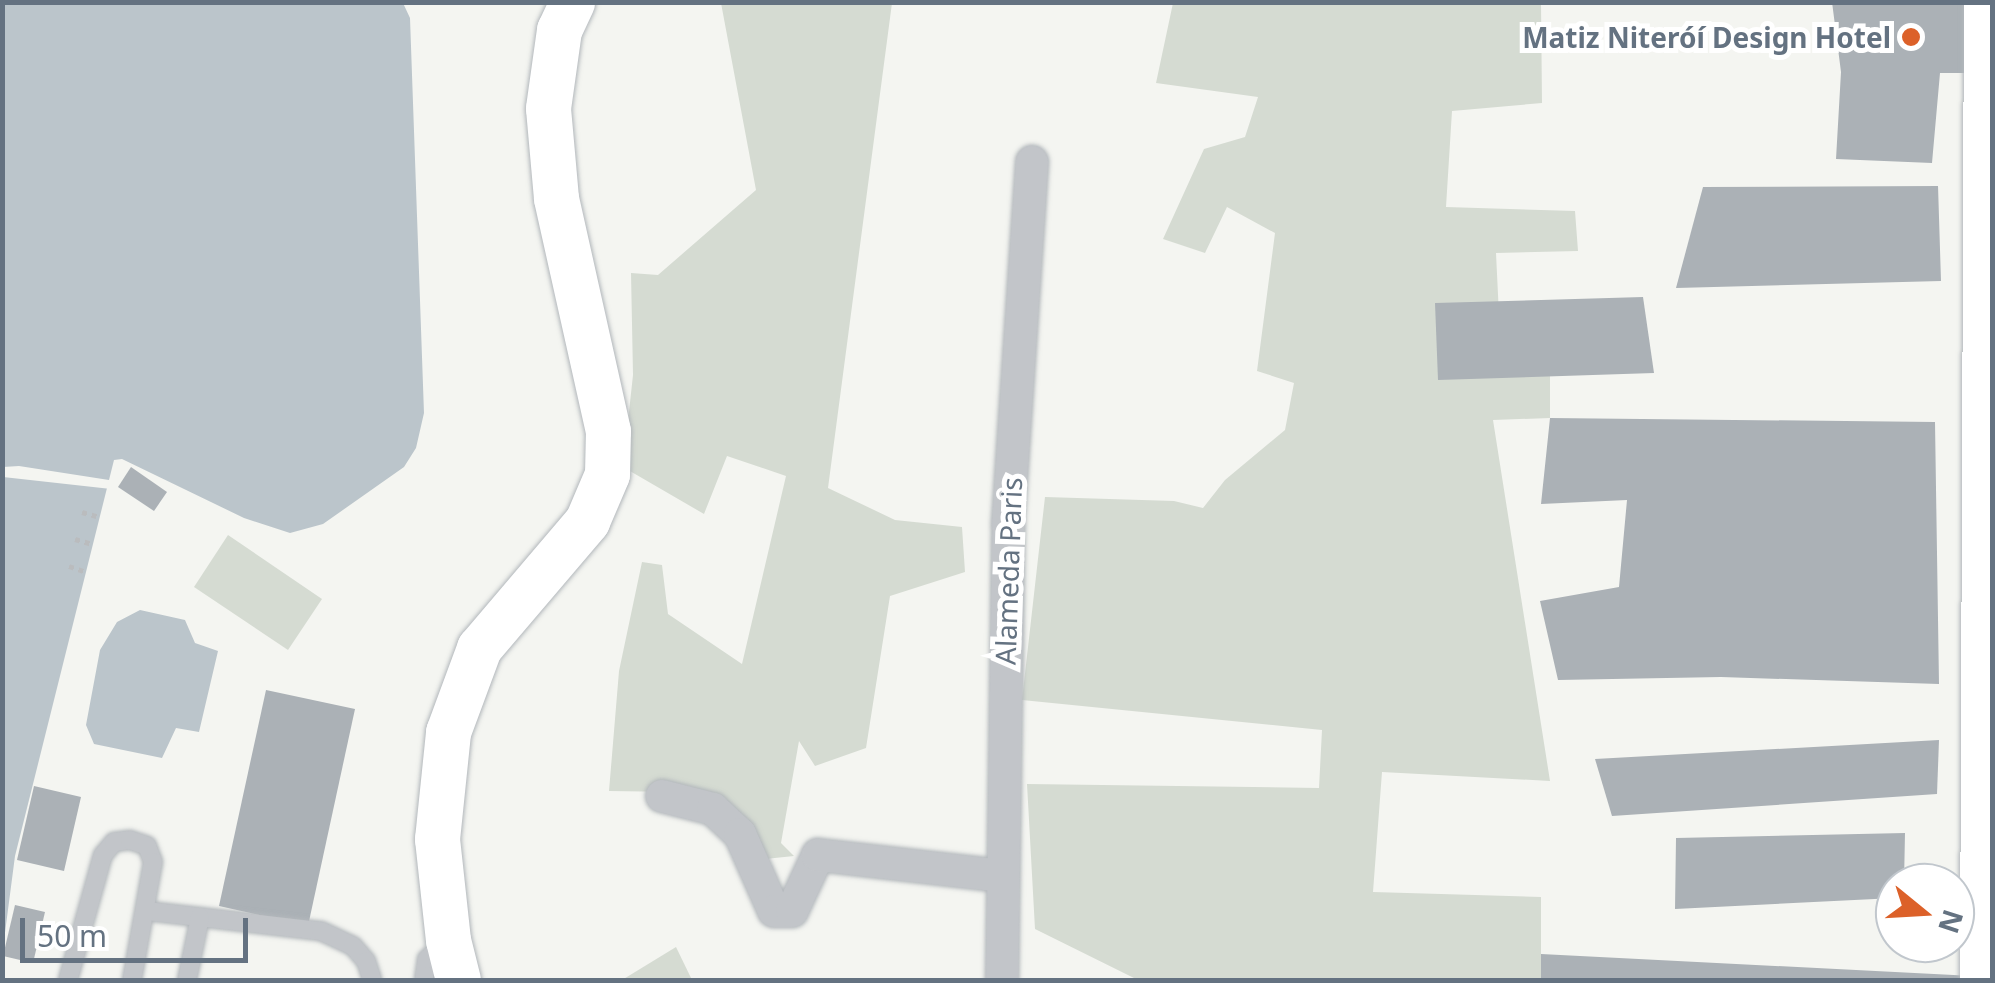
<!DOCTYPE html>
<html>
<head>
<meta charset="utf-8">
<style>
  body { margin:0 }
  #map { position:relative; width:1995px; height:983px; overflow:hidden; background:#f4f5f1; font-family:"Noto Sans",sans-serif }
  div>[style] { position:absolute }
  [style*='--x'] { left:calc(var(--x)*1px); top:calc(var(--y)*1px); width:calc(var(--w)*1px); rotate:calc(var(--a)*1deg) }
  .green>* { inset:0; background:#d5dbd2 }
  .water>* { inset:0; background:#bbc5cb }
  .pier>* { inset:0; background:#f4f5f1 }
  .building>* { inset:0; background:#abb1b6 }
  .path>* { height:5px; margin-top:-2.5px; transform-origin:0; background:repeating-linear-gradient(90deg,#babcbe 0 5px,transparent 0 10px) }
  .roads { filter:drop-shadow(0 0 2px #b2b7bb) drop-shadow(0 0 2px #b2b7bb) }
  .lane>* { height:18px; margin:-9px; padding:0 9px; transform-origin:9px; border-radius:9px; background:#c2c5c9 }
  .street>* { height:32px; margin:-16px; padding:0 16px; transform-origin:16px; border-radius:16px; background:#c2c5c9 }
  .secondary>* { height:45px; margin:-22.5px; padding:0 22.5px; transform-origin:22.5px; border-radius:22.5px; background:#fff }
  .dots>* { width:28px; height:28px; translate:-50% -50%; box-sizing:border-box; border:5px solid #fff; border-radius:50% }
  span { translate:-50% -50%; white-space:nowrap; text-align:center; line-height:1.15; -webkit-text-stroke:10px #fff; paint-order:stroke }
  .poi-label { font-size:28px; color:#647281; font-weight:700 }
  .right { translate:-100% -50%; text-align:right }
  .street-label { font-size:28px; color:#647281 }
  .frame { position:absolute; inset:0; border:5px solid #647281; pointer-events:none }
  .north { position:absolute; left:1875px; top:863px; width:100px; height:100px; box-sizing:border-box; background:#fff; border:2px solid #c1c7cd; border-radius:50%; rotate:108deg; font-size:28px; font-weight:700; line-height:40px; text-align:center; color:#647281 }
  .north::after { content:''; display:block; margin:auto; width:35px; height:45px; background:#dc6129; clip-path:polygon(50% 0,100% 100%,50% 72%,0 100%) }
  .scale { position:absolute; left:20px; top:918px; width:228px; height:45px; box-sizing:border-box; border:5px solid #647281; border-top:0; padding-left:12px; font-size:30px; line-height:35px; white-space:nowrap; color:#647281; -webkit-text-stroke:8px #fff; paint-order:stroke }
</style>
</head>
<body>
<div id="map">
  <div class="green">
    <i style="clip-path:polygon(721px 3px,892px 3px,828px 488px,895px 520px,962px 527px,965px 572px,890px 596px,866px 748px,815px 766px,799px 741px,781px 843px,794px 856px,765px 859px,678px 792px,609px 791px,619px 671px,642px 562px,662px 565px,668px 614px,742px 664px,786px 476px,727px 456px,704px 514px,623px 467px,633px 375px,631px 273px,658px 275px,756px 190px)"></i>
    <i style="clip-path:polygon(1173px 3px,1541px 3px,1542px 103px,1452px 111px,1446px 207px,1575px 211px,1578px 251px,1496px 253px,1500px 336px,1550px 339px,1550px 418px,1493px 420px,1550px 781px,1382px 772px,1373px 892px,1541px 897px,1541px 980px,1138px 980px,1035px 929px,1027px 784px,1319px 788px,1322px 730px,1022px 700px,1045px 497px,1174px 501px,1203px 508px,1225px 480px,1285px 430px,1294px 383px,1257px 371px,1275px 233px,1227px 207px,1205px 253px,1163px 239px,1204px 149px,1245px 137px,1258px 97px,1156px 83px)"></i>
    <i style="clip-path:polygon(228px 535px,322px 599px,288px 650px,194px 587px)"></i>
    <i style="clip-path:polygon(676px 947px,692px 980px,622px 980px)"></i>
  </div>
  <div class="water">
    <i style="clip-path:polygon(3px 3px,403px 3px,410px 18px,424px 413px,416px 448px,404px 467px,323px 524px,290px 533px,244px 518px,122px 459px,114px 460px,15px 856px,3px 948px)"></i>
    <i style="clip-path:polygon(140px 610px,185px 620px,195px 643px,218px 651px,199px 732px,176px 728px,162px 758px,94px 744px,86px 725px,100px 650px,117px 622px)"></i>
  </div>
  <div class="pier">
    <i style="clip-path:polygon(19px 466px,109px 480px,114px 481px,111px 489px,3px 477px,3px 467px)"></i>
  </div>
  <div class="building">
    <i style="clip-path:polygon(1832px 2px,1986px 2px,1987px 73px,1940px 73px,1932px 163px,1836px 159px,1841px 72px)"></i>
    <i style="clip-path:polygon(1938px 186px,1941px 281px,1676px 288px,1703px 187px)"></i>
    <i style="clip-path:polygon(1643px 297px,1654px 373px,1438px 380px,1435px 303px)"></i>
    <i style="clip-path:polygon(1550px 418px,1935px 422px,1939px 684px,1721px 677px,1558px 680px,1540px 601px,1619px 587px,1627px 500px,1541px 504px)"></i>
    <i style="clip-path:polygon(131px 467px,167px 492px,154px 511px,118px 487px)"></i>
    <i style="clip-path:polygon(266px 690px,355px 709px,308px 926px,219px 906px)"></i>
    <i style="clip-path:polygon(1939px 740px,1937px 794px,1612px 816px,1595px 759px)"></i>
    <i style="clip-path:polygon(34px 786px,81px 797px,64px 871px,17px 860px)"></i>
    <i style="clip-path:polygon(1905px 833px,1904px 883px,1895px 883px,1895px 898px,1675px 909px,1676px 838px)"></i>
    <i style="clip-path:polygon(15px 905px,45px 912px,33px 963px,3px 956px)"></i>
    <i style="clip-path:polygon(1541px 954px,1973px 976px,1974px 980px,1541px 980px)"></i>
  </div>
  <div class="path">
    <i style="--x:82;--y:512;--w:18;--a:16"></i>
    <i style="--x:75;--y:539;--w:19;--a:16"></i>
    <i style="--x:69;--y:566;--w:18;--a:19"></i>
  </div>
  <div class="roads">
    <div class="lane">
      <i style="--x:147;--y:911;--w:175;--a:6.6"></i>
      <i style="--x:321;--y:931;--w:35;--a:25"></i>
      <i style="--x:353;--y:946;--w:20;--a:49"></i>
      <i style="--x:366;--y:961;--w:20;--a:72"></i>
      <i style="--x:68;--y:980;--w:130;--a:-74.4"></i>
      <i style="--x:103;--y:855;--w:17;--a:-50"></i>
      <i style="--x:114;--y:842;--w:16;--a:-7"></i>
      <i style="--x:130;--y:840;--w:18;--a:19"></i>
      <i style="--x:147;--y:846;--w:17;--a:69"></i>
      <i style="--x:153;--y:862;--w:120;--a:100.1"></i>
      <i style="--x:187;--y:980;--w:64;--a:-78.3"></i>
      <i style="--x:424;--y:980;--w:21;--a:-82"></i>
      <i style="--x:427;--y:959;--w:23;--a:-41"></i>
    </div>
    <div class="street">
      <i style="--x:662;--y:796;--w:53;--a:14.3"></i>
      <i style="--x:713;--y:809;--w:37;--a:43"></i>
      <i style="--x:740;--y:834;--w:84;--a:66.2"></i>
      <i style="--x:774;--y:911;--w:18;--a:0"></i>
      <i style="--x:792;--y:911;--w:62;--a:-65.1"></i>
      <i style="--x:818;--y:855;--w:184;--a:6.5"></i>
      <i style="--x:1002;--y:980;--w:456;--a:-89.2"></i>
      <i style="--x:1008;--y:524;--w:363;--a:-86.2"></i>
    </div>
    <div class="secondary">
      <i style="--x:458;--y:980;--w:41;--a:-104"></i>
      <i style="--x:448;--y:940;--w:102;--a:-96.2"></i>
      <i style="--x:437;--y:839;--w:108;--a:-84.1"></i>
      <i style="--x:448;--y:732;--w:90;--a:-69.7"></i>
      <i style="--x:479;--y:648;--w:167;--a:-49.6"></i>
      <i style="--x:587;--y:521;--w:51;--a:-66.9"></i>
      <i style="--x:607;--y:474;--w:43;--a:-88.7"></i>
      <i style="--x:608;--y:431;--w:239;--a:-102.6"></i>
      <i style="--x:556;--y:198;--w:90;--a:-95.1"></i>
      <i style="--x:548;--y:108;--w:79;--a:-82"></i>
      <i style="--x:559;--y:30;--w:31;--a:-65"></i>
      <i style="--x:1982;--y:980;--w:978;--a:-89.77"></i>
    </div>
  </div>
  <div class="dots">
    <i style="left:1911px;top:37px;background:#dc6129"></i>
  </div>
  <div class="poi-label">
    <span class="right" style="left:1891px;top:37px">Matiz Niteróí Design Hotel</span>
  </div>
  <div class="street-label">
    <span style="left:1008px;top:571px;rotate:-88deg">Alameda Paris</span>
  </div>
  <div class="frame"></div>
  <div class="north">N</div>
  <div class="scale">50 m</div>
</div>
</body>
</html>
